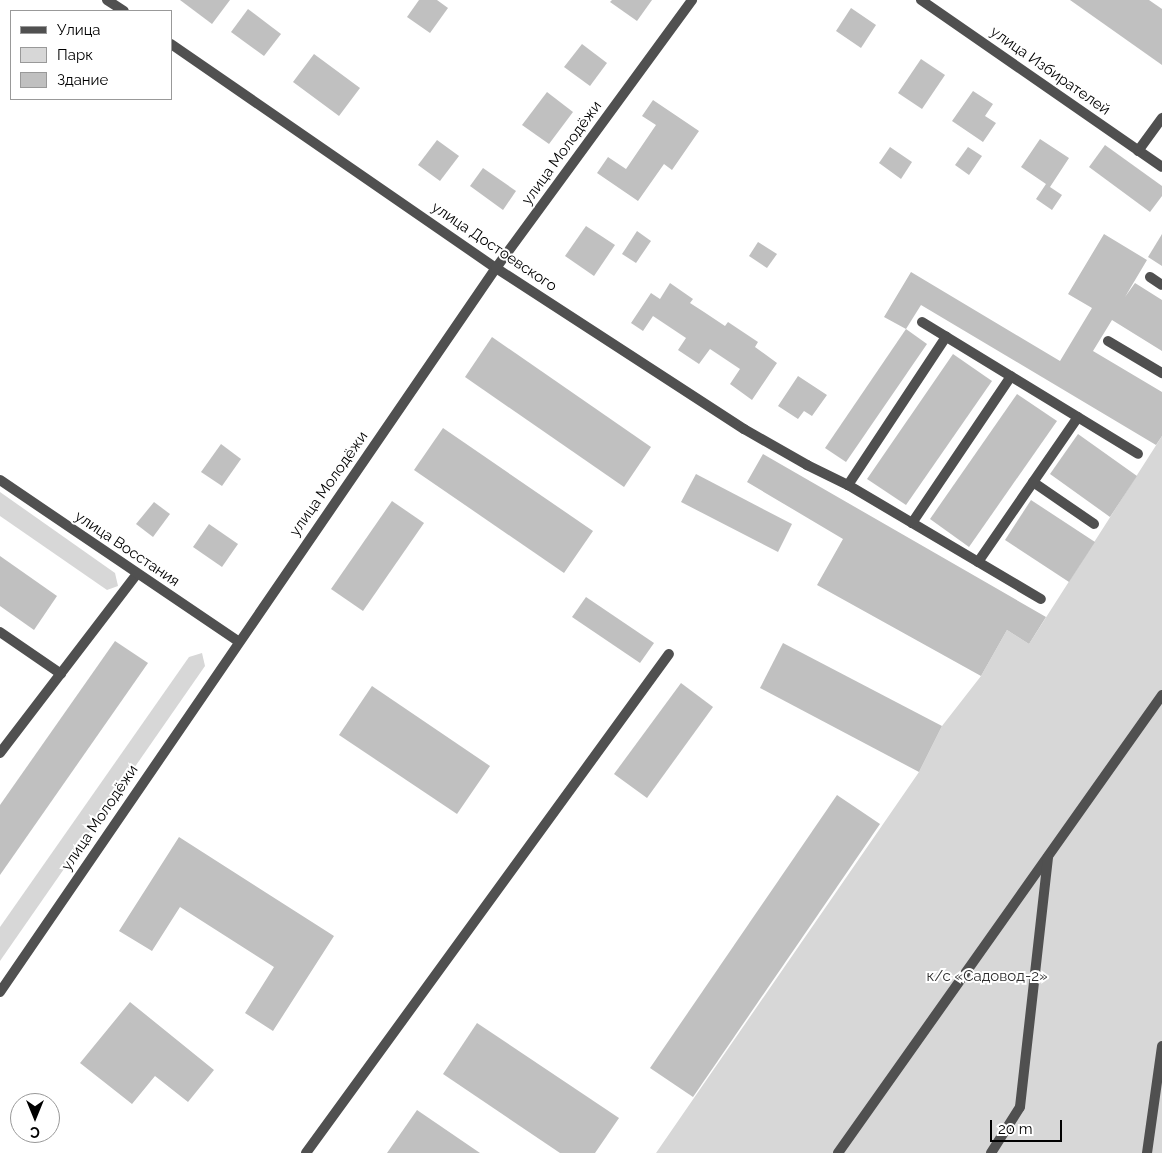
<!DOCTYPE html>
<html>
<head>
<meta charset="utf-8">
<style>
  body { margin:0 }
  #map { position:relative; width:1162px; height:1153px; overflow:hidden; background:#fff; font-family:Raleway,sans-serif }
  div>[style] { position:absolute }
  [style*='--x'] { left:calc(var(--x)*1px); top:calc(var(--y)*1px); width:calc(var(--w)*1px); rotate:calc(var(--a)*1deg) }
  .green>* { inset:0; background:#d7d7d7 }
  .building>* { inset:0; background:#c0c0c0 }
  .lane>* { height:10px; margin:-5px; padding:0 5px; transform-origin:5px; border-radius:5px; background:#505050 }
  .street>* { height:10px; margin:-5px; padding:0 5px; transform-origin:5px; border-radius:5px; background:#505050 }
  span { translate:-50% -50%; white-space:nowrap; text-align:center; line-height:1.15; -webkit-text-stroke:4px #fff; paint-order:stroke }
  .street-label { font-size:15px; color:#000 }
  .park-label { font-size:15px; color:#2e2e2e }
  .legend { position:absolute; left:10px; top:10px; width:162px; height:90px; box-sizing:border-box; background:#fff; border:1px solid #999; margin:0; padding:6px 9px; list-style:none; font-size:15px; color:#000 }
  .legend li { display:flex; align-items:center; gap:10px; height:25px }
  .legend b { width:25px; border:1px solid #999 }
  .north { position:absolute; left:10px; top:1093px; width:50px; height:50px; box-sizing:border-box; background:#fff; border:1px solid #999; border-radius:50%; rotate:180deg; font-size:14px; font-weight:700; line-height:20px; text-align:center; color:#000 }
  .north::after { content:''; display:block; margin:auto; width:18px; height:22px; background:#000; clip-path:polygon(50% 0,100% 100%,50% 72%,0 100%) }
  .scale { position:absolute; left:990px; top:1120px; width:72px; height:22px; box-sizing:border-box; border:2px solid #000; border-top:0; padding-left:6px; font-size:15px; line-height:18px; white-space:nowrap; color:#000; -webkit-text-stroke:4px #fff; paint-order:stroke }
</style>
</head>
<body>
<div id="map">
  <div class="green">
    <i style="clip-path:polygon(1162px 436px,1162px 1153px,656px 1153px,919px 772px,942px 726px,981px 676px,1007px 630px,1029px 644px)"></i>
    <i style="clip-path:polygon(0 492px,115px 573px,118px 586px,107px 590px,0 516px)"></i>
    <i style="clip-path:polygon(202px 653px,205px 666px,0 961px,0 927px,189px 657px)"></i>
  </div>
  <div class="building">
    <i style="clip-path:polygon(180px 0,230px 0,212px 24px)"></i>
    <i style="clip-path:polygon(419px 0,437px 0,448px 8px,430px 33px,407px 17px)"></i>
    <i style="clip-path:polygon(612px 0,652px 0,637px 21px,610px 2px)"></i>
    <i style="clip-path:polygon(1070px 0,1149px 0,1162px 9px,1162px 65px)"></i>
    <i style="clip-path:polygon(851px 8px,876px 25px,861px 48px,836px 31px)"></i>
    <i style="clip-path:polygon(248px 9px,281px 34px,264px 56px,231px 32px)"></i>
    <i style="clip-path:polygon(582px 44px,607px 63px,590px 86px,564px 67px)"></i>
    <i style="clip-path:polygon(314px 54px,360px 88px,339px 116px,293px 82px)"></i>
    <i style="clip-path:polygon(921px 59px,945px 75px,922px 109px,898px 93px)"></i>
    <i style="clip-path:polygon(973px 91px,993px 104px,985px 116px,996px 123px,983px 142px,952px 121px)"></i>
    <i style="clip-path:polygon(547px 92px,573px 112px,549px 144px,522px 125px)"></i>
    <i style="clip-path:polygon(653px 100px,699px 131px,672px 170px,664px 164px,638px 201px,597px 173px,608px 157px,626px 169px,656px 125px,642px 116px)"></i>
    <i style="clip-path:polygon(1040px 139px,1069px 158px,1050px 187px,1062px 195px,1052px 210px,1036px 199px,1046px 184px,1021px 167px)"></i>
    <i style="clip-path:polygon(437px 140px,459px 156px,440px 181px,418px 165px)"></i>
    <i style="clip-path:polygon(1105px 145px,1162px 186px,1162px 196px,1150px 212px,1089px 167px)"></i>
    <i style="clip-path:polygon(890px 147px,912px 162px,901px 179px,879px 163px)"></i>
    <i style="clip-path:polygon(968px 147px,982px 156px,969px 175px,955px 165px)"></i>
    <i style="clip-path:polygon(483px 168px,516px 191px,503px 210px,470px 186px)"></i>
    <i style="clip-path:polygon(586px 226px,615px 245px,594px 276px,565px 256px)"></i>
    <i style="clip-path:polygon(637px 231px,651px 241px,636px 263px,622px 254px)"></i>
    <i style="clip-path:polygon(1104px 234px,1147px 260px,1125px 297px,1135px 283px,1162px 300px,1162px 351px,1112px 320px,1093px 351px,1162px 392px,1162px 436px,1156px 445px,921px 305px,906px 329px,884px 317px,911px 272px,1060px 361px,1092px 308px,1068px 294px)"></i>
    <i style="clip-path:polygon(1162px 234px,1162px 266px,1148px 257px)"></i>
    <i style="clip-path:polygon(758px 242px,777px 254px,767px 268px,749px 256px)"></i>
    <i style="clip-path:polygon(670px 283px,693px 299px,690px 303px,704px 312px,725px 326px,728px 322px,758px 342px,755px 347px,777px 363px,752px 400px,730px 384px,740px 369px,710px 349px,699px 364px,678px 350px,686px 338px,653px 316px,643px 331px,631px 323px,651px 293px,660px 299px)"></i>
    <i style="clip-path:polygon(906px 329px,927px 344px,846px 462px,825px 448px)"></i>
    <i style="clip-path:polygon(492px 337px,651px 447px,624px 487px,465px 377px)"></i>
    <i style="clip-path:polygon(953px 354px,992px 381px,906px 505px,867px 479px)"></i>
    <i style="clip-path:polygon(798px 376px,827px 395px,812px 416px,804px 411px,798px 419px,778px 406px)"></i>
    <i style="clip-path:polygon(1017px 394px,1057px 421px,969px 547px,930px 519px)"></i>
    <i style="clip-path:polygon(443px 428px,593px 531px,564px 573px,414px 470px)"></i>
    <i style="clip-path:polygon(1078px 434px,1137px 476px,1110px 517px,1050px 474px)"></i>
    <i style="clip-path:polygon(221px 444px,241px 459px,222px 486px,201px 472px)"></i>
    <i style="clip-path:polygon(763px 454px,1046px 617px,1029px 644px,1007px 630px,981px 676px,817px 585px,843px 539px,747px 482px)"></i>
    <i style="clip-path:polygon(696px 474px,792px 524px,778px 552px,681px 502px)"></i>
    <i style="clip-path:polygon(1031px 500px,1095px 542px,1069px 582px,1005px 540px)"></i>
    <i style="clip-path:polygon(392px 501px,424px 523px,363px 611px,331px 589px)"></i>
    <i style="clip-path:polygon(154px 502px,170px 514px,153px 537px,136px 524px)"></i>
    <i style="clip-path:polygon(209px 524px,238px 544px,222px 567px,193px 547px)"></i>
    <i style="clip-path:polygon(0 556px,57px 596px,34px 630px,0 606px)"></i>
    <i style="clip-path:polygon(586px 597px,654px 643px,640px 663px,572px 617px)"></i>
    <i style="clip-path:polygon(115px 641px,148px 663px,0 875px,0 805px)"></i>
    <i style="clip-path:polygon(783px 643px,942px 726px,919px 772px,760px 688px)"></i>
    <i style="clip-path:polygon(681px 683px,713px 707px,647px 798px,614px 774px)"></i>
    <i style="clip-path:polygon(372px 686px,490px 766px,457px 814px,339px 735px)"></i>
    <i style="clip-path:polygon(837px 795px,880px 824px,693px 1097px,650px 1068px)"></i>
    <i style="clip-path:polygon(179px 837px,334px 936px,273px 1031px,245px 1013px,274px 967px,180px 907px,152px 951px,119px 931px)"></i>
    <i style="clip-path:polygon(130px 1002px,214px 1070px,188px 1102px,155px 1076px,132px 1104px,80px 1063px)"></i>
    <i style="clip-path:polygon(477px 1023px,619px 1118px,595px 1153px,560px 1153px,443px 1074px)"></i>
    <i style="clip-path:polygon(417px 1110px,480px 1153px,387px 1153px)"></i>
  </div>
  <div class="lane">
    <i style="--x:1138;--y:151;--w:41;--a:-54"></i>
    <i style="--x:1150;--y:277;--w:14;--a:34"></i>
    <i style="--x:922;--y:322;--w:253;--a:31.4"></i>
    <i style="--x:1108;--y:341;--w:63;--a:30.7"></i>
    <i style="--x:807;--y:465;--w:46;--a:26"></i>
    <i style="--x:848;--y:485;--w:224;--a:30.6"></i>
    <i style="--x:1033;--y:482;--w:74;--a:34.5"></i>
    <i style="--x:848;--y:485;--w:178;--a:-56.5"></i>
    <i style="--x:912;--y:523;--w:177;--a:-56"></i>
    <i style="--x:978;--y:562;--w:176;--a:-55.4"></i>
    <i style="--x:0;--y:632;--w:74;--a:34.5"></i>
    <i style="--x:0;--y:753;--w:225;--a:-52.6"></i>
    <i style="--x:306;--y:1153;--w:617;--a:-53.97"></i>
    <i style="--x:838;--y:1153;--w:561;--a:-54.72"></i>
    <i style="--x:991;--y:1153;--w:54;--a:-57.8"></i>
    <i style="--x:1020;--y:1107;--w:252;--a:-83.6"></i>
    <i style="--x:1147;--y:1153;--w:108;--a:-82"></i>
  </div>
  <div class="street">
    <i style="--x:107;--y:0;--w:20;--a:33"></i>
    <i style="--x:921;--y:0;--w:293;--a:34.7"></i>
    <i style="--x:171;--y:44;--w:395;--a:34.6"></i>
    <i style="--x:496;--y:268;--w:296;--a:33"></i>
    <i style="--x:744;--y:429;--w:73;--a:29.7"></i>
    <i style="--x:0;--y:480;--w:287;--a:34.1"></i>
    <i style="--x:0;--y:992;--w:878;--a:-55.59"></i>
    <i style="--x:496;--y:268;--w:332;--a:-53.8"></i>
  </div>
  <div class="street-label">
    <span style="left:1050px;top:71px;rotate:35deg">улица Избирателей</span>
    <span style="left:562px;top:153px;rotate:-54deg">улица Молодёжи</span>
    <span style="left:494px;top:247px;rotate:34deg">улица Достоевского</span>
    <span style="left:329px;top:484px;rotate:-55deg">улица Молодёжи</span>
    <span style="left:127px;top:549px;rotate:34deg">улица Восстания</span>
    <span style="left:100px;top:818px;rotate:-56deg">улица Молодёжи</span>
  </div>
  <div class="park-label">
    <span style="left:987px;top:977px">к/с «Садовод-2»</span>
  </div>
  <ul class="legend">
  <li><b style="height:6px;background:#505050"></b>Улица</li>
  <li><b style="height:14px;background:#d7d7d7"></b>Парк</li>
  <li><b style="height:14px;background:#c0c0c0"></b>Здание</li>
  </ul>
  <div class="north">С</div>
  <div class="scale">20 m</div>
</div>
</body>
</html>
